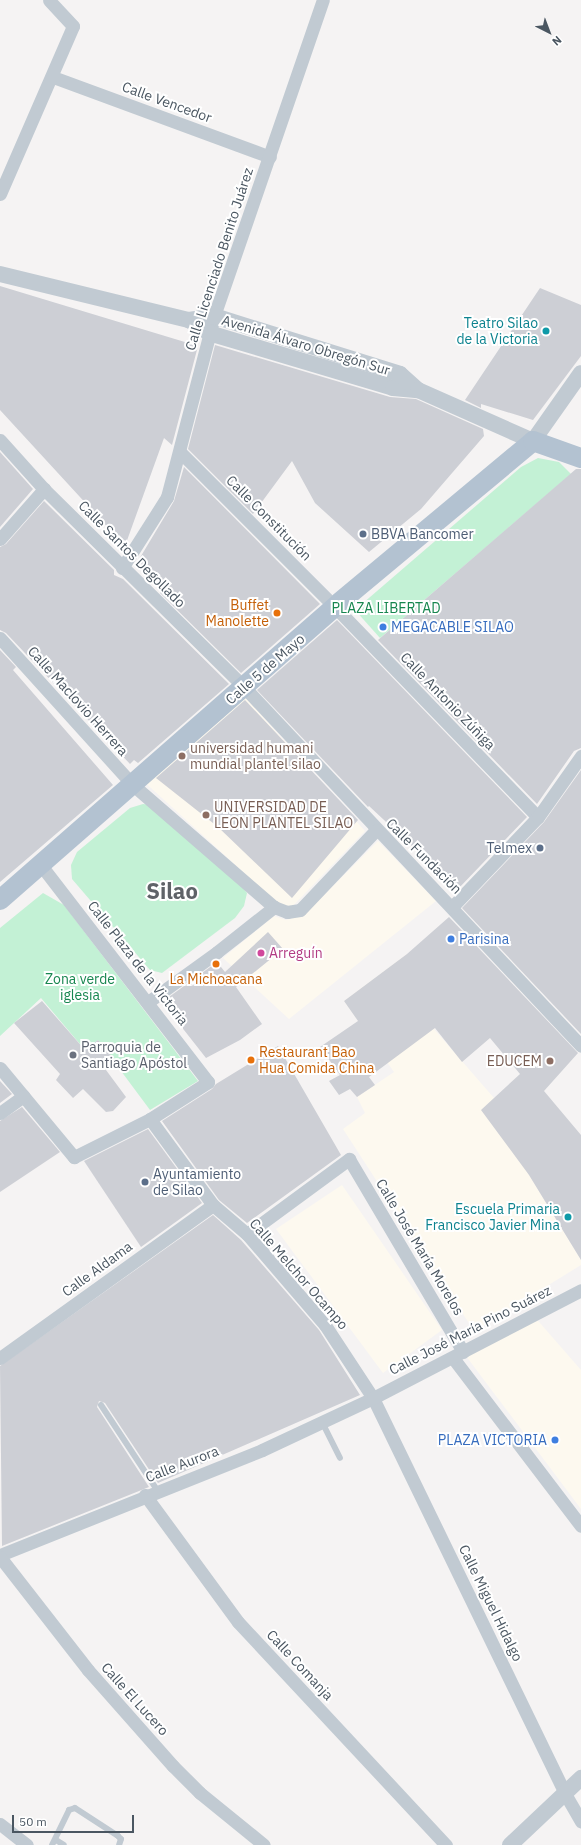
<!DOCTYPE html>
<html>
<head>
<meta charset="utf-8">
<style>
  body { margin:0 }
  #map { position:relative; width:581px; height:1845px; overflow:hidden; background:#f5f3f3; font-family:"IBM Plex Sans",sans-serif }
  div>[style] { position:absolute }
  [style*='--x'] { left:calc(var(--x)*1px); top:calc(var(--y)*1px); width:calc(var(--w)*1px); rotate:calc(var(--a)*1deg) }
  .commercial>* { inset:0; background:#fdf9ef }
  .green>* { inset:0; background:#c3f1d5 }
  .building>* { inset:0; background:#cdcfd5 }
  .service>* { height:6px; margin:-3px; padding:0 3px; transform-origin:3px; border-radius:3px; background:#c1cad2 }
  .minor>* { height:13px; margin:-6.5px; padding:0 6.5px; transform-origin:6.5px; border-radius:6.5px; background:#c1cad2 }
  .tertiary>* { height:16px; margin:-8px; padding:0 8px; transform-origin:8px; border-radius:8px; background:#c1cad2 }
  .primary>* { height:20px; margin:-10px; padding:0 10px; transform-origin:10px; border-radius:10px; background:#b3c2d1 }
  .dots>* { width:11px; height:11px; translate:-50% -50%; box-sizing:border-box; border:2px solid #fff; border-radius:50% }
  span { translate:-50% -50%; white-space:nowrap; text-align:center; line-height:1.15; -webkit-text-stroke:4px #fff; paint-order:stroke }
  .street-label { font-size:14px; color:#4a5661 }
  .culture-label { font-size:14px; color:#0d838f }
  .right { translate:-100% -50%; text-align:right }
  .service-label { font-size:14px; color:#4e5e75 }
  .left { translate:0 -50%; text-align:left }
  .food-label { font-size:14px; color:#c56008 }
  .park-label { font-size:14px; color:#17864f }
  .shop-label { font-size:14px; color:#366cbe }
  .education-label { font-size:14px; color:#785e54 }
  .hotel-label { font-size:14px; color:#b23c85 }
  .worship-label { font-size:14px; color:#5b616d }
  .town-label { font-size:22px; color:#5f6368; font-weight:700 }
  .north { position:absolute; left:529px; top:12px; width:40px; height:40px; -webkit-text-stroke:3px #fff; paint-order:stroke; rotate:138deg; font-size:11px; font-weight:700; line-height:16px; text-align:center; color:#4a5661 }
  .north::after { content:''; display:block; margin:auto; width:14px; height:18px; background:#4a5661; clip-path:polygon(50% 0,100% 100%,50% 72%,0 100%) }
  .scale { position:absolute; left:12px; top:1815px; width:122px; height:18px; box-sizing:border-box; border:2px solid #4a5661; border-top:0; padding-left:5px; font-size:12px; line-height:14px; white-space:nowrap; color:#4a5661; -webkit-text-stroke:3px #fff; paint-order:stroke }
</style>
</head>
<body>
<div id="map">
  <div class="commercial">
    <i style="clip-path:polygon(242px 694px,365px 831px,287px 912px,140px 778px)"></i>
    <i style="clip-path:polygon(378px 841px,436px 901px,289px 1019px,223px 958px,274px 916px,286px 920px,304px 915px)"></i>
    <i style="clip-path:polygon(407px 954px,455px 1009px,434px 1029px,494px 1098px,529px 1175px,581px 1260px,581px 1265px,474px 1331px,343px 1129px,365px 1113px,357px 1097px,394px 1072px,344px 1001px)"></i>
    <i style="clip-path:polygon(342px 1185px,442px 1330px,383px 1373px,276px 1229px)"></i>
    <i style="clip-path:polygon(533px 1315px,581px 1370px,581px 1509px,463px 1352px)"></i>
  </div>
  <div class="green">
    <i style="clip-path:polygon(538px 458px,559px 462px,571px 474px,380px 638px,355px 610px,521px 467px)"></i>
    <i style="clip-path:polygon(143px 804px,153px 805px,239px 883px,247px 893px,244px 906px,235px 918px,162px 973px,150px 970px,72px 879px,71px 865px,77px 852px,130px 808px)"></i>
    <i style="clip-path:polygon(43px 893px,64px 905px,198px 1081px,150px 1110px,98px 1040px,85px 1050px,41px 998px,0 1036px,0 928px)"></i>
  </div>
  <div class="building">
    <i style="clip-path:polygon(0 286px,198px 346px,172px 445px,164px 438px,125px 546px,0 410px)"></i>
    <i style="clip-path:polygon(540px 288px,581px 305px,581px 356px,533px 420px,481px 404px,481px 408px,465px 400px)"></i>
    <i style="clip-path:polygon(215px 345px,390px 397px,416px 399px,483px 429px,484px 436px,421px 509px,369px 552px,315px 503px,292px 461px,253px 514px,188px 449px)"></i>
    <i style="clip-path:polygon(0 452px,33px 489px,0 527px)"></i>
    <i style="clip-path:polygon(184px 467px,320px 604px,241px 673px,160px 593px,164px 589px,138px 561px,174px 501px)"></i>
    <i style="clip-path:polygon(576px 469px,581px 469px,581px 748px,574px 751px,537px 804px,378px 640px)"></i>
    <i style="clip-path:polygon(44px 501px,114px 570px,114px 575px,123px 579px,229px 684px,138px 763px,134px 760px,130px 764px,6px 633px,0 630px,0 547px,6px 544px)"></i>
    <i style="clip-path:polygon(337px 620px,527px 817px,458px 889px,369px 806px,368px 807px,257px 690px)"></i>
    <i style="clip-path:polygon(0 650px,16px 667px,13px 670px,113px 785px,0 882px)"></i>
    <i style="clip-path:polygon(245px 700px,358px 820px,292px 898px,218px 827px,156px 778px)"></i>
    <i style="clip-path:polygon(581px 770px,581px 1034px,462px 908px,544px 822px)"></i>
    <i style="clip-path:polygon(449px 917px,578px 1053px,544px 1091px,581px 1135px,581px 1260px,529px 1175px,481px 1110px,520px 1074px,490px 1038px,462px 1062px,435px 1028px,369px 1077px,375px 1085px,357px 1097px,350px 1089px,339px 1095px,329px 1081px,340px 1075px,320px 1047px,358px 1021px,344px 1001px,407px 954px)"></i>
    <i style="clip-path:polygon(268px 932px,283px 949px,236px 987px,262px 1024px,240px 1040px,206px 1058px,162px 1002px,217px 962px,225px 972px)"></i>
    <i style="clip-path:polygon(42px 1001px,85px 1050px,98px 1040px,116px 1061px,106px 1070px,126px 1097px,113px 1111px,106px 1112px,83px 1089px,73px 1098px,56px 1080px,60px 1074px,14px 1023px)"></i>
    <i style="clip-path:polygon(278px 1046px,341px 1155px,247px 1223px,219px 1200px,162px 1121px,212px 1089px,216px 1084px)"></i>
    <i style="clip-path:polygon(0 1081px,12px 1094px,0 1103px)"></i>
    <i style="clip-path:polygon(22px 1107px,60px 1152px,0 1192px,0 1121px)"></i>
    <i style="clip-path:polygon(148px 1129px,202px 1203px,141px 1247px,84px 1161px)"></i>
    <i style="clip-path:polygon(213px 1215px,241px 1240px,319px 1330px,360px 1395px,158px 1483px,105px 1403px,99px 1401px,97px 1407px,149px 1487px,2px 1546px,0 1366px)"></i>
  </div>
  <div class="service">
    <i style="--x:101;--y:1405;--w:102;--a:56.6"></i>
    <i style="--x:322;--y:1422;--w:40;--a:63.4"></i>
    <i style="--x:56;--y:1840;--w:9;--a:32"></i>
    <i style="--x:52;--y:1845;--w:39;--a:-64"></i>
    <i style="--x:69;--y:1810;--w:6;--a:-18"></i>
    <i style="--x:75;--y:1808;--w:51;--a:33.1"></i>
    <i style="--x:118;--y:1836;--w:4;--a:45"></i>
    <i style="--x:121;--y:1839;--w:6;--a:108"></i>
  </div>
  <div class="minor">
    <i style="--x:53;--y:77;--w:231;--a:20.2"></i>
    <i style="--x:0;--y:194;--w:183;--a:-66.5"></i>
    <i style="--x:73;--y:26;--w:35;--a:-133"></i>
    <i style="--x:0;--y:440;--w:66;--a:48.1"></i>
    <i style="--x:44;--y:489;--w:281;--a:44.7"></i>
    <i style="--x:244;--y:687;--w:492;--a:46.8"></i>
    <i style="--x:180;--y:452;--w:219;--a:45"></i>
    <i style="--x:335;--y:607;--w:292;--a:46"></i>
    <i style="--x:0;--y:539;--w:67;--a:-48.7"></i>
    <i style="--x:122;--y:568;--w:84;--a:-57.6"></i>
    <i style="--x:167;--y:497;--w:187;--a:-75.4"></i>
    <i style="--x:214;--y:316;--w:334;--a:-71"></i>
    <i style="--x:0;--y:638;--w:198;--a:47.9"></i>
    <i style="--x:133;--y:785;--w:186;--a:40.9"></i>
    <i style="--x:452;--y:907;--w:124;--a:-46.3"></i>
    <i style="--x:538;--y:817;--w:75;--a:-54.8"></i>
    <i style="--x:148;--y:1002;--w:85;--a:-35.9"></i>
    <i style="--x:217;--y:952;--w:73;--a:-38.3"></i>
    <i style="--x:274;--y:907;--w:14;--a:21"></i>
    <i style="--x:287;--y:912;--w:13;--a:-9"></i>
    <i style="--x:300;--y:910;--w:110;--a:-46.5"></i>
    <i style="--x:0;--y:1068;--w:116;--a:50.3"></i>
    <i style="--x:74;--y:1157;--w:85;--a:-26.6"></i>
    <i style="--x:150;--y:1119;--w:69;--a:-32.5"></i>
    <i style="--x:208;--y:1082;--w:274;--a:-127.6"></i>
    <i style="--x:0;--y:1113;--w:29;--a:-36"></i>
    <i style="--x:150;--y:1119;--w:107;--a:53.8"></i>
    <i style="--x:213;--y:1205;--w:45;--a:40.5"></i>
    <i style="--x:247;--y:1234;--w:120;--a:49.4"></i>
    <i style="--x:325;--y:1325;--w:87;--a:56.7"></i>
    <i style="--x:373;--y:1398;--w:438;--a:64.1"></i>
    <i style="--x:564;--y:1792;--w:34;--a:60"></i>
    <i style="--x:247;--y:1234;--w:127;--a:-36.3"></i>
    <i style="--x:349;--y:1159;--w:224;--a:59.4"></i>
    <i style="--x:0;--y:1358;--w:262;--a:-35.7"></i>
    <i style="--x:453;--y:1358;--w:211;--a:52.7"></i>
    <i style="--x:145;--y:1495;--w:157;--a:53.8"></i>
    <i style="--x:238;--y:1622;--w:305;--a:47"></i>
    <i style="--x:0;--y:1555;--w:282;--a:-21.8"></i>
    <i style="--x:262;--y:1450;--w:123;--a:-25.1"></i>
    <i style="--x:373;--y:1398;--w:234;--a:-27.4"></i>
    <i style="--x:0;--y:1557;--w:143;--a:52.1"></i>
    <i style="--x:88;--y:1670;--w:128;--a:48.5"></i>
    <i style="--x:173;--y:1766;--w:38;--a:45"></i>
    <i style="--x:200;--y:1793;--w:82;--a:39.1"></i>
    <i style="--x:0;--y:1824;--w:34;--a:38"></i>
  </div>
  <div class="tertiary">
    <i style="--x:0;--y:274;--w:195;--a:13.7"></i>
    <i style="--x:189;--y:320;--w:24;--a:33"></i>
    <i style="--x:209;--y:333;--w:192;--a:16.6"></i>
    <i style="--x:393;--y:388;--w:25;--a:5"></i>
    <i style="--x:189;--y:320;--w:25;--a:-9"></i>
    <i style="--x:214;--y:316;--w:195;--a:17.3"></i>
    <i style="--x:400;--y:374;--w:24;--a:42"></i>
    <i style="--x:418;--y:390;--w:126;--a:23.9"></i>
    <i style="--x:533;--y:441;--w:83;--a:-54.8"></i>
    <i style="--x:510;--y:1845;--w:98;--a:-43.3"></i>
  </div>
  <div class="primary">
    <i style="--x:0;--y:900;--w:452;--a:-41.2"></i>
    <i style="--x:340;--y:602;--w:251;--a:-39.8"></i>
    <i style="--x:533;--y:441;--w:51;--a:19.5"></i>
  </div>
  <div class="dots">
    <i style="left:546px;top:331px;background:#0f9aa8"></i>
    <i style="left:363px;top:534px;background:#5c6f8a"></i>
    <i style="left:277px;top:613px;background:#e8710a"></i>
    <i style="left:383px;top:627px;background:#3f7fe0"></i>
    <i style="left:182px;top:756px;background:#8d6e63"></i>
    <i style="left:206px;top:815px;background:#8d6e63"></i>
    <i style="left:540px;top:848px;background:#5c6f8a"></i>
    <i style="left:451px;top:939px;background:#3f7fe0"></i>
    <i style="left:261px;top:953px;background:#d1479c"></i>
    <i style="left:216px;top:964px;background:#e8710a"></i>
    <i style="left:73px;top:1055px;background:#6b7280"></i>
    <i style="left:251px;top:1060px;background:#e8710a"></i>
    <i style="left:550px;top:1061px;background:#8d6e63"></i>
    <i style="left:145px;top:1182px;background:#5c6f8a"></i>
    <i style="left:568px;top:1217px;background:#0f9aa8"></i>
    <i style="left:555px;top:1440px;background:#3f7fe0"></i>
  </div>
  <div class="street-label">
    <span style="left:167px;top:102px;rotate:20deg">Calle Vencedor</span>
    <span style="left:219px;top:259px;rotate:-72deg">Calle Licenciado Benito Juárez</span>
    <span style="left:306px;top:345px;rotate:17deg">Avenida Álvaro Obregón Sur</span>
    <span style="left:269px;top:518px;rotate:45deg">Calle Constitución</span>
    <span style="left:132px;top:554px;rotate:45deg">Calle Santos Degollado</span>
    <span style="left:265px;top:669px;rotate:-41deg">Calle 5 de Mayo</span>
    <span style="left:78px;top:701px;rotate:48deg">Calle Maclovio Herrera</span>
    <span style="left:448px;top:701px;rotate:46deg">Calle Antonio Zúñiga</span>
    <span style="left:424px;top:856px;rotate:45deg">Calle Fundación</span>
    <span style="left:138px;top:963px;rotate:52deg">Calle Plaza de la Victoria</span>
    <span style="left:420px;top:1247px;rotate:59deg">Calle José María Morelos</span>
    <span style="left:97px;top:1269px;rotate:-36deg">Calle Aldama</span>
    <span style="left:299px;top:1274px;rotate:49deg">Calle Melchor Ocampo</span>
    <span style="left:470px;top:1330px;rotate:-27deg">Calle José María Pino Suárez</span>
    <span style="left:182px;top:1464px;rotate:-21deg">Calle Aurora</span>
    <span style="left:491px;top:1603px;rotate:64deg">Calle Miguel Hidalgo</span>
    <span style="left:300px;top:1665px;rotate:47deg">Calle Comanja</span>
    <span style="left:135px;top:1699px;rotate:48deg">Calle El Lucero</span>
  </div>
  <div class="culture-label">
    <span class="right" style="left:538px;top:331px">Teatro Silao<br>de la Victoria</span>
    <span class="right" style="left:560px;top:1217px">Escuela Primaria<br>Francisco Javier Mina</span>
  </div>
  <div class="service-label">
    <span class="left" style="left:371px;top:534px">BBVA Bancomer</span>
    <span class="right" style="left:532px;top:848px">Telmex</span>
    <span class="left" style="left:153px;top:1182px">Ayuntamiento<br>de Silao</span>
  </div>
  <div class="food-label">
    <span class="right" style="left:269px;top:613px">Buffet<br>Manolette</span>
    <span style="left:216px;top:979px">La Michoacana</span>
    <span class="left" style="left:259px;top:1060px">Restaurant Bao<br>Hua Comida China</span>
  </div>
  <div class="park-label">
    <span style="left:386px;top:608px">PLAZA LIBERTAD</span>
    <span style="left:80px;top:987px">Zona verde<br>iglesia</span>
  </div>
  <div class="shop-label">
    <span class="left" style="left:391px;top:627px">MEGACABLE SILAO</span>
    <span class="left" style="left:459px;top:939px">Parisina</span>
    <span class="right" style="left:547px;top:1440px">PLAZA VICTORIA</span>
  </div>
  <div class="education-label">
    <span class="left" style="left:190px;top:756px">universidad humani<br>mundial plantel silao</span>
    <span class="left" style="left:214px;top:815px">UNIVERSIDAD DE<br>LEON PLANTEL SILAO</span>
    <span class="right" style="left:542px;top:1061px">EDUCEM</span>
  </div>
  <div class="hotel-label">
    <span class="left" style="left:269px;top:953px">Arreguín</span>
  </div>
  <div class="worship-label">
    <span class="left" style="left:81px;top:1055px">Parroquia de<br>Santiago Apóstol</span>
  </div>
  <div class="town-label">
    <span style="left:172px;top:891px">Silao</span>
  </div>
  <div class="north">N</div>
  <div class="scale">50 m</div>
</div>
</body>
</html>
